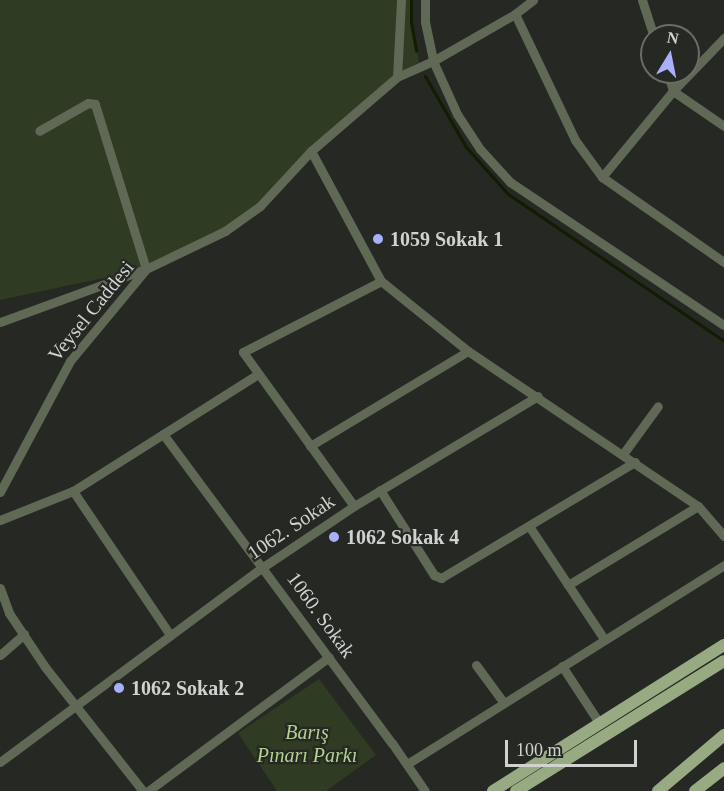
<!DOCTYPE html>
<html>
<head>
<meta charset="utf-8">
<style>
  body { margin:0 }
  #map { position:relative; width:724px; height:791px; overflow:hidden; background:#262824; font-family:"Times New Roman",serif }
  div>[style] { position:absolute }
  [style*='--x'] { left:calc(var(--x)*1px); top:calc(var(--y)*1px); width:calc(var(--w)*1px); rotate:calc(var(--a)*1deg) }
  .green>* { inset:0; background:#2f3b23 }
  .stream>* { height:3px; margin:-1.5px; padding:0 1.5px; transform-origin:1.5px; border-radius:1.5px; background:#101d00 }
  .minor>* { height:9px; margin:-4.5px; padding:0 4.5px; transform-origin:4.5px; border-radius:4.5px; background:#5f6956 }
  .major>* { height:12px; margin:-6px; padding:0 6px; transform-origin:6px; border-radius:6px; background:#97aa82 }
  .dots>* { width:16px; height:16px; translate:-50% -50%; box-sizing:border-box; border:3px solid #262824; border-radius:50% }
  span { translate:-50% -50%; white-space:nowrap; text-align:center; line-height:1.15; -webkit-text-stroke:4.5px #262824; paint-order:stroke }
  .poi-label { font-size:20px; color:#d0d2cf; font-weight:700 }
  .left { translate:0 -50%; text-align:left }
  .street-label { font-size:20px; color:#d0d2cf }
  .park-label { font-size:20px; color:#b1d38d; font-style:italic }
  .north { position:absolute; left:640px; top:24px; width:60px; height:60px; box-sizing:border-box; background:#262824; border:2px solid #6a6c68; border-radius:50%; rotate:10deg; font-size:16px; font-weight:700; line-height:24px; text-align:center; color:#d0d2cf }
  .north::after { content:''; display:block; margin:auto; width:21px; height:27px; background:#a8b0fc; clip-path:polygon(50% 0,100% 100%,50% 72%,0 100%) }
  .scale { position:absolute; left:505px; top:740px; width:132px; height:27px; box-sizing:border-box; border:3px solid #d0d2cf; border-top:0; padding-left:8px; font-size:18px; line-height:21px; white-space:nowrap; color:#d0d2cf; -webkit-text-stroke:4px #262824; paint-order:stroke }
</style>
</head>
<body>
<div id="map">
  <div class="green">
    <i style="clip-path:polygon(0 0,412px 0,412px 27px,419px 62px,397px 74px,254px 212px,146px 269px,0 300px)"></i>
    <i style="clip-path:polygon(319px 679px,376px 755px,326px 791px,277px 791px,238px 733px)"></i>
  </div>
  <div class="stream">
    <i style="--x:411;--y:0;--w:22;--a:90"></i>
    <i style="--x:411;--y:22;--w:29;--a:80"></i>
    <i style="--x:425;--y:76;--w:82;--a:60"></i>
    <i style="--x:466;--y:147;--w:63;--a:48.2"></i>
    <i style="--x:508;--y:194;--w:261;--a:34.2"></i>
  </div>
  <div class="minor">
    <i style="--x:425;--y:0;--w:22;--a:90"></i>
    <i style="--x:425;--y:22;--w:40;--a:78"></i>
    <i style="--x:433;--y:61;--w:58;--a:65.6"></i>
    <i style="--x:457;--y:114;--w:42;--a:56.7"></i>
    <i style="--x:480;--y:149;--w:45;--a:47.7"></i>
    <i style="--x:510;--y:182;--w:257;--a:33.8"></i>
    <i style="--x:642;--y:0;--w:38;--a:72"></i>
    <i style="--x:515;--y:14;--w:140;--a:64.5"></i>
    <i style="--x:575;--y:140;--w:46;--a:53.9"></i>
    <i style="--x:602;--y:177;--w:149;--a:34.9"></i>
    <i style="--x:667;--y:72;--w:20;--a:72"></i>
    <i style="--x:673;--y:91;--w:62;--a:34.5"></i>
    <i style="--x:397;--y:77;--w:77;--a:-87"></i>
    <i style="--x:311;--y:151;--w:148;--a:61.7"></i>
    <i style="--x:381;--y:281;--w:112;--a:38.8"></i>
    <i style="--x:468;--y:351;--w:277;--a:34"></i>
    <i style="--x:698;--y:506;--w:40;--a:49"></i>
    <i style="--x:602;--y:177;--w:112;--a:-50.5"></i>
    <i style="--x:673;--y:91;--w:74;--a:-46.1"></i>
    <i style="--x:0;--y:322;--w:155;--a:-20"></i>
    <i style="--x:146;--y:269;--w:173;--a:-107.2"></i>
    <i style="--x:95;--y:104;--w:7;--a:-172"></i>
    <i style="--x:88;--y:103;--w:56;--a:150.3"></i>
    <i style="--x:163;--y:434;--w:385;--a:53.5"></i>
    <i style="--x:392;--y:743;--w:58;--a:55.5"></i>
    <i style="--x:310;--y:446;--w:184;--a:-31"></i>
    <i style="--x:623;--y:454;--w:59;--a:-53.9"></i>
    <i style="--x:380;--y:490;--w:101;--a:57.6"></i>
    <i style="--x:434;--y:575;--w:8;--a:23"></i>
    <i style="--x:441;--y:578;--w:226;--a:-30.9"></i>
    <i style="--x:73;--y:491;--w:174;--a:56"></i>
    <i style="--x:0;--y:492;--w:149;--a:-61.9"></i>
    <i style="--x:70;--y:361;--w:119;--a:-50.4"></i>
    <i style="--x:146;--y:269;--w:88;--a:-25.7"></i>
    <i style="--x:225;--y:231;--w:43;--a:-35.5"></i>
    <i style="--x:260;--y:206;--w:75;--a:-47.2"></i>
    <i style="--x:311;--y:151;--w:113;--a:-40.7"></i>
    <i style="--x:397;--y:77;--w:39;--a:-24"></i>
    <i style="--x:433;--y:61;--w:95;--a:-29.8"></i>
    <i style="--x:515;--y:14;--w:23;--a:-38"></i>
    <i style="--x:354;--y:506;--w:190;--a:-125.8"></i>
    <i style="--x:243;--y:352;--w:155;--a:-27.2"></i>
    <i style="--x:0;--y:520;--w:79;--a:-21.7"></i>
    <i style="--x:73;--y:491;--w:219;--a:-32.3"></i>
    <i style="--x:529;--y:526;--w:136;--a:56.4"></i>
    <i style="--x:568;--y:585;--w:152;--a:-31.3"></i>
    <i style="--x:0;--y:588;--w:27;--a:70"></i>
    <i style="--x:9;--y:613;--w:65;--a:56.3"></i>
    <i style="--x:45;--y:667;--w:158;--a:51.7"></i>
    <i style="--x:0;--y:655;--w:32;--a:-41"></i>
    <i style="--x:476;--y:665;--w:47;--a:53.6"></i>
    <i style="--x:562;--y:666;--w:69;--a:56.8"></i>
    <i style="--x:0;--y:762;--w:327;--a:-36.6"></i>
    <i style="--x:263;--y:567;--w:110;--a:-33.8"></i>
    <i style="--x:354;--y:506;--w:214;--a:-30.9"></i>
    <i style="--x:407;--y:764;--w:374;--a:-32.1"></i>
    <i style="--x:148;--y:791;--w:225;--a:-36.5"></i>
  </div>
  <div class="major">
    <i style="--x:493;--y:791;--w:273;--a:-32.3"></i>
    <i style="--x:516;--y:791;--w:245;--a:-32"></i>
    <i style="--x:658;--y:791;--w:87;--a:-40.3"></i>
    <i style="--x:695;--y:791;--w:37;--a:-38"></i>
  </div>
  <div class="dots">
    <i style="left:378px;top:239px;background:#a8b0fc"></i>
    <i style="left:334px;top:537px;background:#a8b0fc"></i>
    <i style="left:119px;top:688px;background:#a8b0fc"></i>
  </div>
  <div class="poi-label">
    <span class="left" style="left:390px;top:239px">1059 Sokak 1</span>
    <span class="left" style="left:346px;top:537px">1062 Sokak 4</span>
    <span class="left" style="left:131px;top:688px">1062 Sokak 2</span>
  </div>
  <div class="street-label">
    <span style="left:91px;top:311px;rotate:-51deg">Veysel Caddesi</span>
    <span style="left:291px;top:527px;rotate:-34deg">1062. Sokak</span>
    <span style="left:321px;top:615px;rotate:54deg">1060. Sokak</span>
  </div>
  <div class="park-label">
    <span style="left:307px;top:744px">Barış<br>Pınarı Parkı</span>
  </div>
  <div class="north">N</div>
  <div class="scale">100 m</div>
</div>
</body>
</html>
